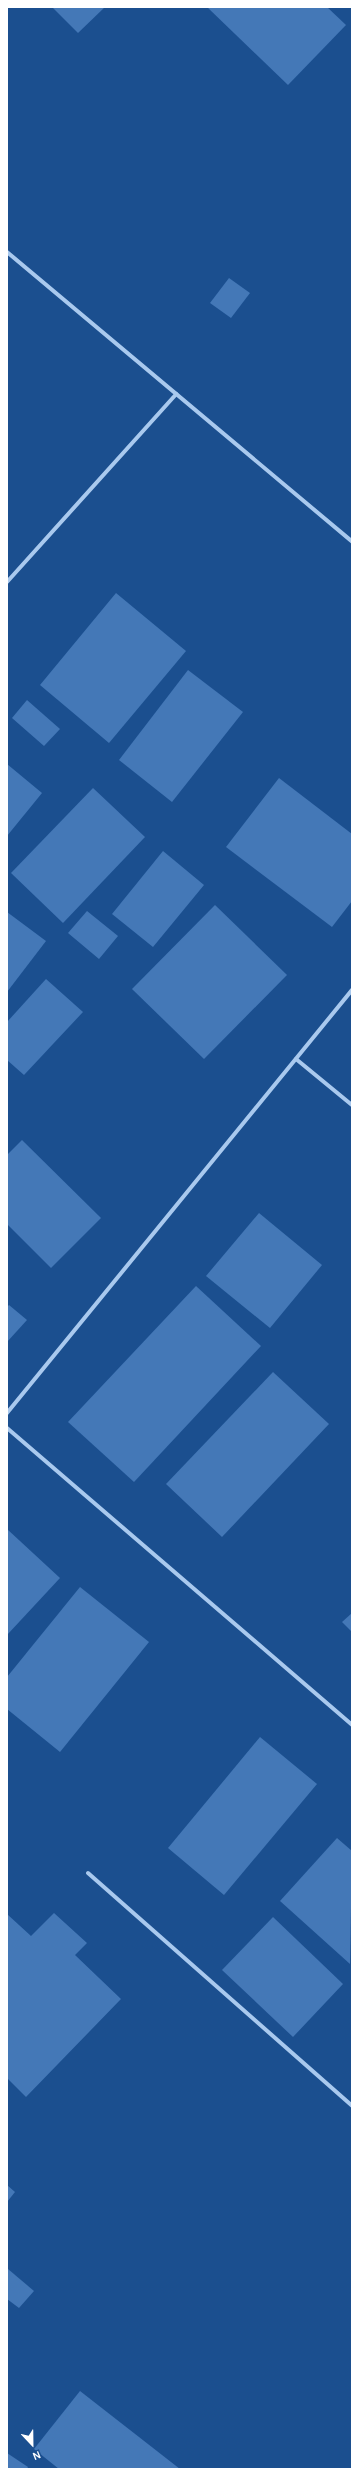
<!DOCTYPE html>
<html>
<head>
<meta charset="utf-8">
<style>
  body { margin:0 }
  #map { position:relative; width:359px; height:2476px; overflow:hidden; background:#1b4f8f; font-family:Karla,sans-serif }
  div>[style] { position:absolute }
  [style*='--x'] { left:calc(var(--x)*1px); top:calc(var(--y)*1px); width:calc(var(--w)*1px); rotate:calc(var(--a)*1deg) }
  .building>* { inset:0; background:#4478b7 }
  .street>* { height:4px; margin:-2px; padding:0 2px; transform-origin:2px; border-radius:2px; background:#a9c9ee }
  span { translate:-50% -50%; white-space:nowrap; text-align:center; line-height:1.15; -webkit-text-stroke:3px #1b4f8f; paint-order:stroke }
  .frame { position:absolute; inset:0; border:8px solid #fff; pointer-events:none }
  .north { position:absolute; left:12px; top:2424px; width:40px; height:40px; -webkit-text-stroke:3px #1b4f8f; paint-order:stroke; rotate:158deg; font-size:11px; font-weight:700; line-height:16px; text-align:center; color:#fff }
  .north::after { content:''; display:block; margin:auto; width:14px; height:18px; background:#fff; clip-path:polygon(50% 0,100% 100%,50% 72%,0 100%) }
</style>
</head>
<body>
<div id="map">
  <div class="building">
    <i style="clip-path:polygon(52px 7px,105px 7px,78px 33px)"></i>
    <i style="clip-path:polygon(207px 7px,327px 7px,346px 25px,288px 85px)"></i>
    <i style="clip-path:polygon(229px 278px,250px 293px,231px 318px,210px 303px)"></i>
    <i style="clip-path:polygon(116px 593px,186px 651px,109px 743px,40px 685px)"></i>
    <i style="clip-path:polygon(188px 670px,243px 712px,172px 802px,119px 760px)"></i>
    <i style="clip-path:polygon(27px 700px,60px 729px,44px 746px,12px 718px)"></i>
    <i style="clip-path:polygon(7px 764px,42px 793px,7px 836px)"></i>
    <i style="clip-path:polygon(279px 778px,352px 834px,352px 901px,332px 927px,226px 847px)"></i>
    <i style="clip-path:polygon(93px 788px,145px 837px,63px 923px,11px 873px)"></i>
    <i style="clip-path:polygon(163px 851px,204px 885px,153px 947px,112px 914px)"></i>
    <i style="clip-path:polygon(215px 905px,287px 975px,204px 1059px,132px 989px)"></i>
    <i style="clip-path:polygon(87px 911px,118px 936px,99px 959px,68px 933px)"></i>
    <i style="clip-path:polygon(7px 912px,46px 941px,7px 992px)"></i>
    <i style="clip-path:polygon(46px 979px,83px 1012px,24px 1075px,7px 1060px,7px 1022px)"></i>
    <i style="clip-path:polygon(22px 1140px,101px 1218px,51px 1268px,7px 1224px,7px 1155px)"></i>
    <i style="clip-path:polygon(259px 1213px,322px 1265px,270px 1328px,206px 1276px)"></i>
    <i style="clip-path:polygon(196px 1286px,261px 1346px,134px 1482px,68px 1422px)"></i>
    <i style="clip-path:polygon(9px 1305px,27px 1320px,7px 1342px,7px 1307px)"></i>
    <i style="clip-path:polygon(273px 1372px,329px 1424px,222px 1537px,166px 1484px)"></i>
    <i style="clip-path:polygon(7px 1529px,60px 1578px,7px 1635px)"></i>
    <i style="clip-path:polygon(80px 1587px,149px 1642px,60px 1752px,7px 1709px,7px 1677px)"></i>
    <i style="clip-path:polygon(352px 1613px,352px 1632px,342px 1622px)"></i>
    <i style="clip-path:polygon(260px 1737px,317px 1784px,224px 1895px,168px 1848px)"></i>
    <i style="clip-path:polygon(337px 1838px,352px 1851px,350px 1964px,280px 1901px)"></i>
    <i style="clip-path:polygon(54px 1913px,87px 1943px,75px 1955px,121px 1999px,26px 2097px,7px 2078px,7px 1914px,31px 1936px)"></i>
    <i style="clip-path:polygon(273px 1917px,343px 1984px,293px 2037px,222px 1970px)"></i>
    <i style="clip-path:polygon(7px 2185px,15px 2192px,7px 2202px)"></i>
    <i style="clip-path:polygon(8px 2269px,34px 2291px,19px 2308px,7px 2299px)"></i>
    <i style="clip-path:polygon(80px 2391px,180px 2469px,59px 2469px,34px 2449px)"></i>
    <i style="clip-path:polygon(7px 2453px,28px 2467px,27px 2469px,7px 2469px)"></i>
  </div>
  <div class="street">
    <i style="--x:7;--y:252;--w:451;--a:40"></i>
    <i style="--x:7;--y:582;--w:253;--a:-48"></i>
    <i style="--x:296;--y:1059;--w:72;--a:39.4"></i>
    <i style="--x:7;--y:1413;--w:546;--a:-50.8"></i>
    <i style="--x:7;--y:1428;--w:455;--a:40.7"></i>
    <i style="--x:88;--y:1873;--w:352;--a:41.4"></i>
  </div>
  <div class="frame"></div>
  <div class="north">N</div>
</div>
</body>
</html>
